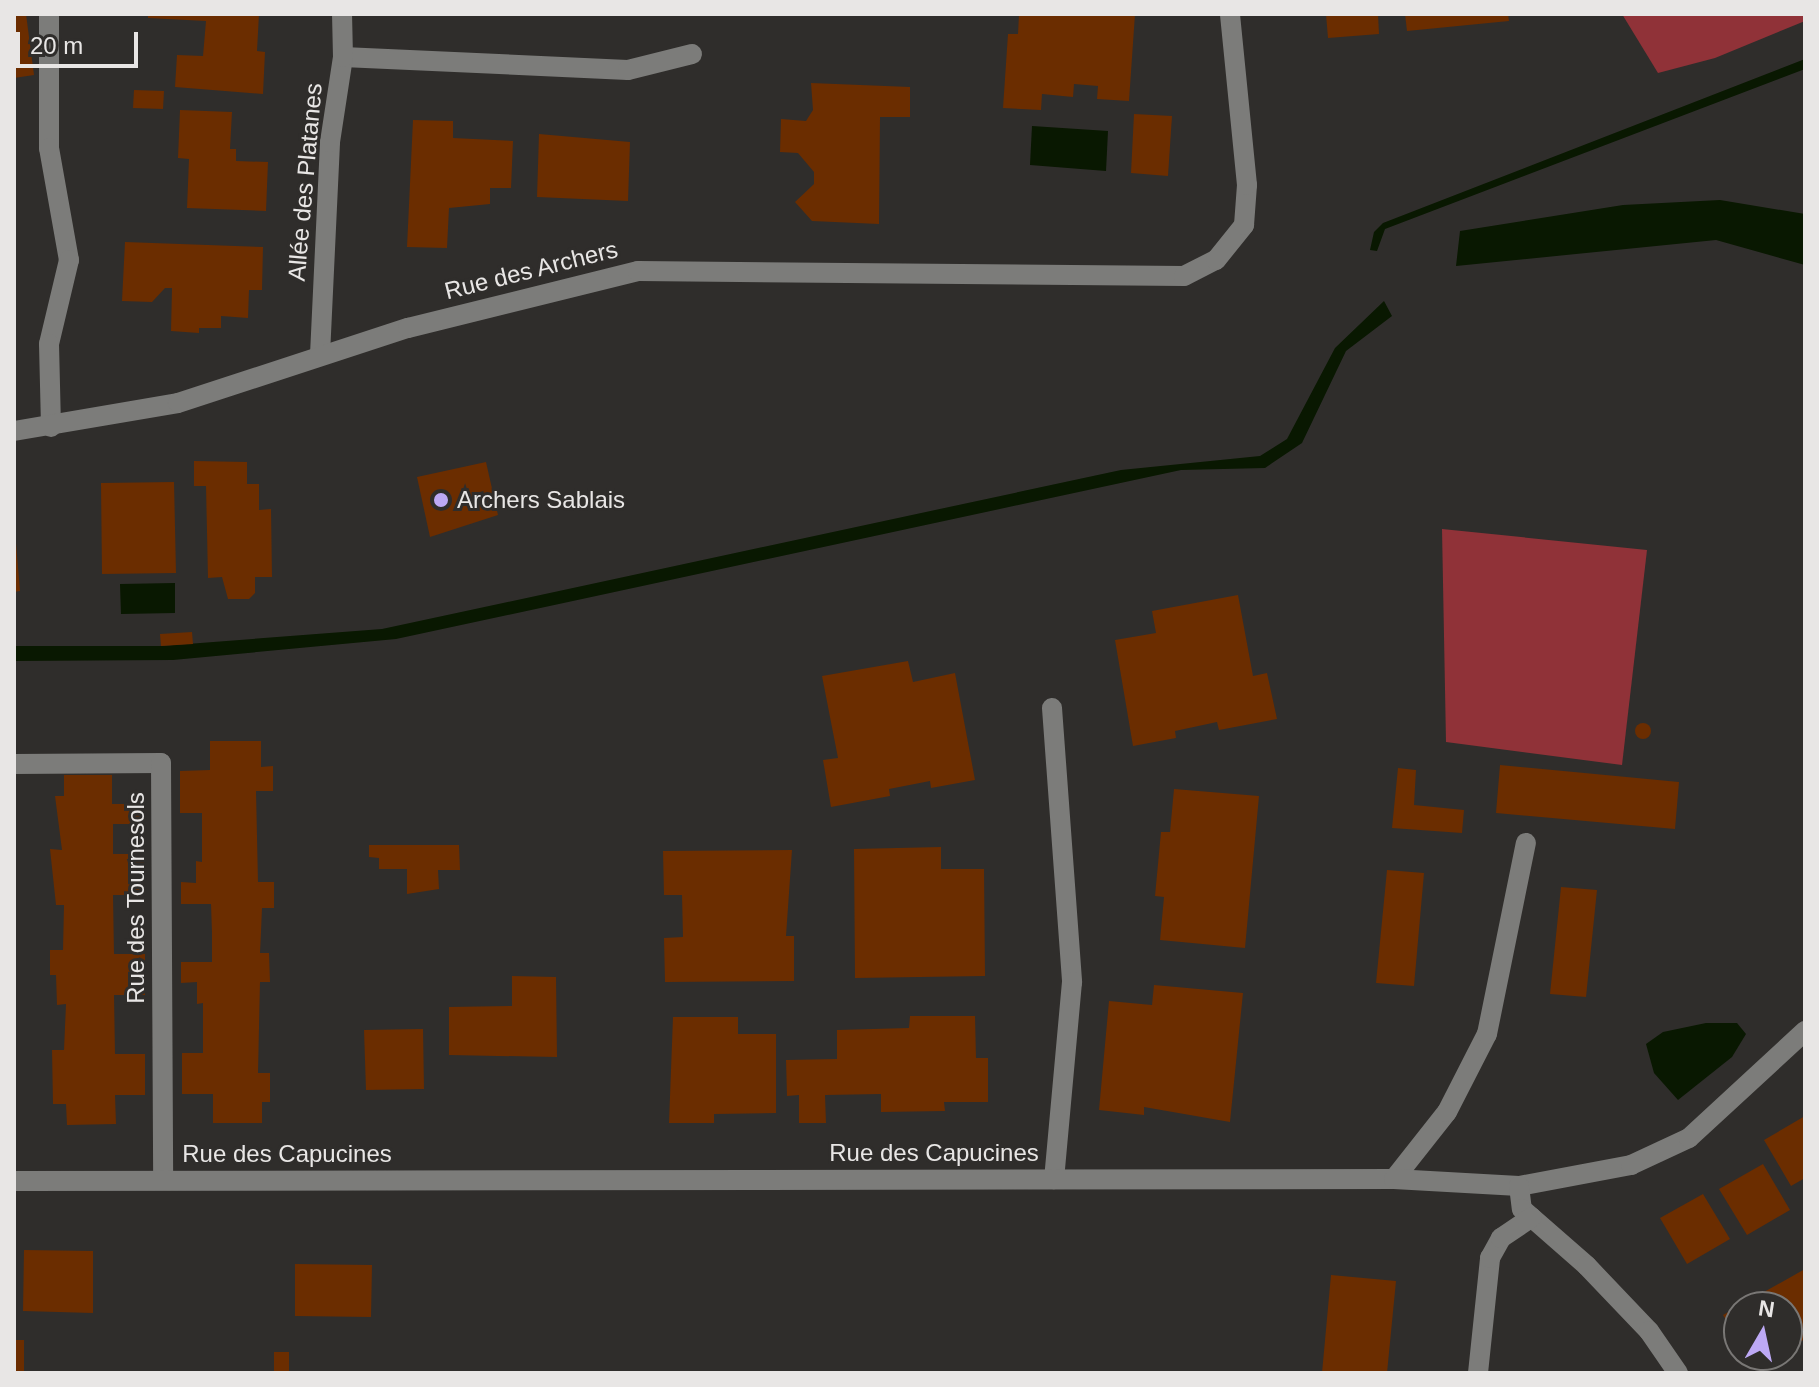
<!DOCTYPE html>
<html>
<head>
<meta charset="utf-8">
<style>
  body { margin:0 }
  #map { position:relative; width:1819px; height:1387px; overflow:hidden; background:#2f2d2b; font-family:Helvetica,sans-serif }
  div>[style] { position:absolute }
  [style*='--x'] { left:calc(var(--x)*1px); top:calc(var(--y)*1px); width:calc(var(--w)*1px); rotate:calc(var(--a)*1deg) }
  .green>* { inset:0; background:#903238 }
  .water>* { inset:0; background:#091801 }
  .building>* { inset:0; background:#6b2d00 }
  .round { border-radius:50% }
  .minor>* { height:20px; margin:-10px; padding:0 10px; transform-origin:10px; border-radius:10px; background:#7c7c7a }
  .dots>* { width:22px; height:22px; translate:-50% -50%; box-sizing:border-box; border:4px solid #2f2d2b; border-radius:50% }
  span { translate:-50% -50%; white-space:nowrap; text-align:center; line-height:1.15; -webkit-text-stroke:6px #2f2d2b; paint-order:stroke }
  .street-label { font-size:24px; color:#e8e6e5 }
  .poi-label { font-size:24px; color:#e8e6e5 }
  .left { translate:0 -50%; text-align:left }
  .frame { position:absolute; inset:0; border:16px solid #e8e6e5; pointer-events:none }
  .north { position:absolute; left:1723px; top:1291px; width:80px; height:80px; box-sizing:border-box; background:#2f2d2b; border:2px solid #797775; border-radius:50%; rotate:9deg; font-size:22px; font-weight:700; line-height:32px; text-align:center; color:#e8e6e5 }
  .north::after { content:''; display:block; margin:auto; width:28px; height:36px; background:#bda9f5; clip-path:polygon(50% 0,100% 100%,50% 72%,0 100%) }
  .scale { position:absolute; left:16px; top:32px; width:122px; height:36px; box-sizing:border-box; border:4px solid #e8e6e5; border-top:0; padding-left:10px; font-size:24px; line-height:28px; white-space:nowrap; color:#e8e6e5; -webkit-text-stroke:6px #2f2d2b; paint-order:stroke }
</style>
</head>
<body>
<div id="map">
  <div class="green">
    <i style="clip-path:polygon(1622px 14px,1805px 14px,1805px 21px,1715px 58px,1658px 73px)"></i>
    <i style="clip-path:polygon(1442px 529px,1647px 550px,1622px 765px,1446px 742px)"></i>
  </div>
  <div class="water">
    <i style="clip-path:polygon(1805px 59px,1805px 69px,1385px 229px,1377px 251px,1370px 250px,1374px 232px,1383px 223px)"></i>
    <i style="clip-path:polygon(1032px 126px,1108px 131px,1106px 171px,1030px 165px)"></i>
    <i style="clip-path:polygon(1720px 200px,1805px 214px,1805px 265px,1716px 240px,1456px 266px,1460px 231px,1623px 205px)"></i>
    <i style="clip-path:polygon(1384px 301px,1392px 316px,1346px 351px,1302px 443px,1265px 468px,1181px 470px,396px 639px,173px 660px,14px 661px,14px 646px,161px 646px,382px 629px,1121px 470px,1260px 456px,1287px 439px,1335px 348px)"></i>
    <i style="clip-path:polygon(175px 583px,175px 613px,121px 614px,120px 584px)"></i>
    <i style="clip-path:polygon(1706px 1023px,1737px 1023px,1746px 1034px,1732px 1057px,1678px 1100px,1654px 1073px,1646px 1044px,1663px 1032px)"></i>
  </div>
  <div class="building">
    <i style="clip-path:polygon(26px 14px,34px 75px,14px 78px,14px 15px)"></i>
    <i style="clip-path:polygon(148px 14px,259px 14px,257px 51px,265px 52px,263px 94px,175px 87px,177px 55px,203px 56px,206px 21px,148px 18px)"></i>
    <i style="clip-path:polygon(1019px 14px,1135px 14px,1129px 101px,1097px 99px,1098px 86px,1074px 84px,1073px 97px,1042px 94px,1041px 110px,1003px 108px,1008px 34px,1018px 34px)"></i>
    <i style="clip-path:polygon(1326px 14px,1378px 14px,1379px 34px,1328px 38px)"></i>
    <i style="clip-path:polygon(1405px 14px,1508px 14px,1509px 21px,1407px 31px)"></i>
    <i style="clip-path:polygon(811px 83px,910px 87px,910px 117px,880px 117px,879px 224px,812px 221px,795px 202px,814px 184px,814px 172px,798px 153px,780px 152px,781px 119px,806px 121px,813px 110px)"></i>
    <i style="clip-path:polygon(134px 90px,164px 91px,163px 109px,133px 108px)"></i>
    <i style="clip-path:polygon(180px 110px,232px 112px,230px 149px,236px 149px,236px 161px,268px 162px,266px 211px,187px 208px,189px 159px,178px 158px)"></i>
    <i style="clip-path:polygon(1134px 114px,1172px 116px,1168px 176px,1131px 173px)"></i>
    <i style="clip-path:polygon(413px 120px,453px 121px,453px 138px,513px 141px,511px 188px,490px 188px,490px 204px,449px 208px,447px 248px,407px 247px)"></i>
    <i style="clip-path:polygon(539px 134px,630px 142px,628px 201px,537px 197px)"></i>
    <i style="clip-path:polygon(125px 242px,263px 247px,262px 290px,249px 290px,248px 318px,221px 316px,221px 328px,199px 328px,199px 333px,171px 331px,172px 288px,165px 288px,152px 302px,122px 301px)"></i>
    <i style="clip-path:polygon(194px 461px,247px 462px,247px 484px,259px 484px,259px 510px,271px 509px,272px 577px,255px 577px,255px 593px,249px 599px,228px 599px,222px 577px,208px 578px,206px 486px,194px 486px)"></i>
    <i style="clip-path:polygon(486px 462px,498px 515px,430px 537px,417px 477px)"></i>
    <i style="clip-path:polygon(174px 482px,176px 573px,102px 574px,101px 483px)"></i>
    <i style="clip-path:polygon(14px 519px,20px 591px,14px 592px)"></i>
    <i style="clip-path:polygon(1238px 595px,1253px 676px,1267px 673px,1277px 719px,1219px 730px,1217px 722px,1175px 731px,1176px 738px,1133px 746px,1115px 640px,1156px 633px,1152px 611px)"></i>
    <i style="clip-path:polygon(192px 632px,193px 644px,161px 646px,160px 634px)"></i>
    <i style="clip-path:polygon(908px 661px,913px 682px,955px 673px,975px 780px,931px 788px,930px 781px,889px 789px,890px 796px,831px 807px,823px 760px,838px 758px,822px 676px)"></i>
    <i class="round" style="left:1635px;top:723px;width:16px;height:16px"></i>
    <i style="clip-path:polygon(210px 741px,261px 741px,261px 767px,273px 766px,273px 791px,256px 791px,258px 882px,274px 882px,274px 908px,262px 908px,261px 932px,260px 953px,269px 953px,270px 982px,260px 982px,258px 1073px,270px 1073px,270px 1102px,262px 1102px,262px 1123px,213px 1123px,213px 1094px,182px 1094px,182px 1053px,203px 1053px,203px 1003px,197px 1004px,197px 982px,181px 983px,181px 962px,212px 962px,212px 933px,211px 904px,181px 904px,181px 882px,196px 883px,196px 861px,202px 862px,202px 813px,180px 813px,180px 771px,210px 770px)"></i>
    <i style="clip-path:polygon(1500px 765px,1679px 782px,1675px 829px,1496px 813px)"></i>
    <i style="clip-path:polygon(1398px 768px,1416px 770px,1414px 805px,1464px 810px,1462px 833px,1392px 828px)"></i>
    <i style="clip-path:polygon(64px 775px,112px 775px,112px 804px,143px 804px,143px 824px,113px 824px,113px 854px,144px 854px,144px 895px,113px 895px,114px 954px,145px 954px,145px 995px,114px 995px,115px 1054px,145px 1054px,145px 1095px,115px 1095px,116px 1124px,67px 1125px,66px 1104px,53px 1104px,52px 1050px,64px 1050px,66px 1004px,57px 1005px,56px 975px,50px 975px,50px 950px,63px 950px,64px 905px,56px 905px,50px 849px,62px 850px,55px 796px,64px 796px)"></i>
    <i style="clip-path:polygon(1174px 789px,1259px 796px,1245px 948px,1160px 940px,1164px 897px,1155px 896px,1161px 832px,1170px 832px)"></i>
    <i style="clip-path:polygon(369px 845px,459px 845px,460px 870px,438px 870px,439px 889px,407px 894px,407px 869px,379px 869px,379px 858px,369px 857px)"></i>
    <i style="clip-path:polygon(941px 847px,941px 869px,984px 869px,985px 976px,855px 978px,854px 849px)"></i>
    <i style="clip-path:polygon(792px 850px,786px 936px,794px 936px,794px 981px,665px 982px,664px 938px,683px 937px,682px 895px,664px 895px,663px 851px)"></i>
    <i style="clip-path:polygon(1387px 870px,1424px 873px,1414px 986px,1376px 983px)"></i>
    <i style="clip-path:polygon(1561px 887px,1597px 890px,1586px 997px,1550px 994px)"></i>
    <i style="clip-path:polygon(512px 976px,556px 977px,557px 1057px,449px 1055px,449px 1007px,512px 1006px)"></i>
    <i style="clip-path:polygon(1154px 985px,1243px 993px,1230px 1122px,1144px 1107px,1144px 1115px,1099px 1110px,1109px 1001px,1152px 1005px)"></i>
    <i style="clip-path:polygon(910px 1016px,975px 1016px,976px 1058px,988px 1058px,988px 1102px,944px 1102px,945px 1111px,881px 1112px,881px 1094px,825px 1095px,826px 1123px,799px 1123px,799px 1095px,787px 1096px,786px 1060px,837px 1059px,837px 1030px,909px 1028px)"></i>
    <i style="clip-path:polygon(673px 1017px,738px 1017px,738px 1034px,776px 1034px,776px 1113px,714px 1114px,714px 1123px,669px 1123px)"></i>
    <i style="clip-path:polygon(423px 1029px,424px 1089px,366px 1090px,364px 1030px)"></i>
    <i style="clip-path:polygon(1805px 1116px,1805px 1178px,1791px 1186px,1764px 1140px)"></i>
    <i style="clip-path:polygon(1763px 1164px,1790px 1210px,1747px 1235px,1719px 1189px)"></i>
    <i style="clip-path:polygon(1703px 1194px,1730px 1239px,1687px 1264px,1660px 1218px)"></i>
    <i style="clip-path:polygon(24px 1250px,93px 1251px,93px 1313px,23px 1311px)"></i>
    <i style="clip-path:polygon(295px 1264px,372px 1265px,371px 1317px,295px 1316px)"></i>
    <i style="clip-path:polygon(1805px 1269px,1805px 1339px,1787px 1349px,1787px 1307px,1739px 1307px,1739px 1342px,1723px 1315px)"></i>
    <i style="clip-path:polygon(1331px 1275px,1396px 1281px,1387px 1373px,1322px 1373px)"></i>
    <i style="clip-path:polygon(14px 1340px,24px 1340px,24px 1373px,14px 1373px)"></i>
    <i style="clip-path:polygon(274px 1352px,289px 1352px,289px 1373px,274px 1373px)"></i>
    <i style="clip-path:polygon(1746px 1355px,1776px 1355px,1754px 1368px)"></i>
  </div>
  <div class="minor">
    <i style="--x:49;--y:14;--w:134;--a:90"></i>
    <i style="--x:49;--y:148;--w:114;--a:79.9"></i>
    <i style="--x:69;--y:260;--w:86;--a:103.4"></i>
    <i style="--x:49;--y:344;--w:83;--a:88.6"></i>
    <i style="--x:343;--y:57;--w:285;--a:2.6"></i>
    <i style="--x:628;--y:70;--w:66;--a:-14"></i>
    <i style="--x:320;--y:355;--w:213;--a:-87.3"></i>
    <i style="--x:330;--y:142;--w:86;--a:-81.3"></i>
    <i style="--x:343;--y:57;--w:43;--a:-91.3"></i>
    <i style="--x:14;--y:431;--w:166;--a:-9.7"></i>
    <i style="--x:178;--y:403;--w:242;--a:-18.1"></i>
    <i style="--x:408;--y:328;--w:237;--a:-13.9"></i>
    <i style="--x:638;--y:271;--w:546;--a:0.52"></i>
    <i style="--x:1184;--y:276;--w:36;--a:-27"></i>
    <i style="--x:1216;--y:260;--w:45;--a:-51.3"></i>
    <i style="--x:1244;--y:225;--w:40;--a:-85.7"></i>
    <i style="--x:1247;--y:185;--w:172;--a:-95.7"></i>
    <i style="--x:1052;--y:708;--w:275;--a:85.8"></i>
    <i style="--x:1072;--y:982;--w:198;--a:95.2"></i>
    <i style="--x:14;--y:764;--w:147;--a:-0.4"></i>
    <i style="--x:161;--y:763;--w:417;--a:89.7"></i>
    <i style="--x:1394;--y:1179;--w:85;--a:-51.7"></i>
    <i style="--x:1447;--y:1112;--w:88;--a:-62.9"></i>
    <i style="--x:1487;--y:1034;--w:195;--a:-78.5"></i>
    <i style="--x:14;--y:1181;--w:1380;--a:-0.08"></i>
    <i style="--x:1394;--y:1179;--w:125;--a:3.2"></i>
    <i style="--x:1519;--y:1186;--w:114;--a:-10.6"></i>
    <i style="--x:1631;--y:1165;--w:64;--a:-25"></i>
    <i style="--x:1689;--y:1138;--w:158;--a:-42.7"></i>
    <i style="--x:1519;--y:1186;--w:23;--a:83"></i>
    <i style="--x:1522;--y:1209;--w:86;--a:41.2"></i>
    <i style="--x:1587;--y:1266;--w:90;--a:46.4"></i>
    <i style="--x:1649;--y:1331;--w:51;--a:55.4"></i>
    <i style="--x:1478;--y:1373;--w:116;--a:-84"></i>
    <i style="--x:1490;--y:1258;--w:23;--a:-61"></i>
    <i style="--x:1501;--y:1238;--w:37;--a:-34"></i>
  </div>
  <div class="dots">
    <i style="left:441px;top:500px;background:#bda9f5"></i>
  </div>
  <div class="street-label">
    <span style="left:305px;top:182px;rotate:-85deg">Allée des Platanes</span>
    <span style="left:531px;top:270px;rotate:-14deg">Rue des Archers</span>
    <span style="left:136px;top:898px;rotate:-90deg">Rue des Tournesols</span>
    <span style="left:934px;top:1153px">Rue des Capucines</span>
    <span style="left:287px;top:1154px">Rue des Capucines</span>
  </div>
  <div class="poi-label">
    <span class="left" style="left:457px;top:500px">Archers Sablais</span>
  </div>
  <div class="frame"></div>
  <div class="north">N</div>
  <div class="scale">20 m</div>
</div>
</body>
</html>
